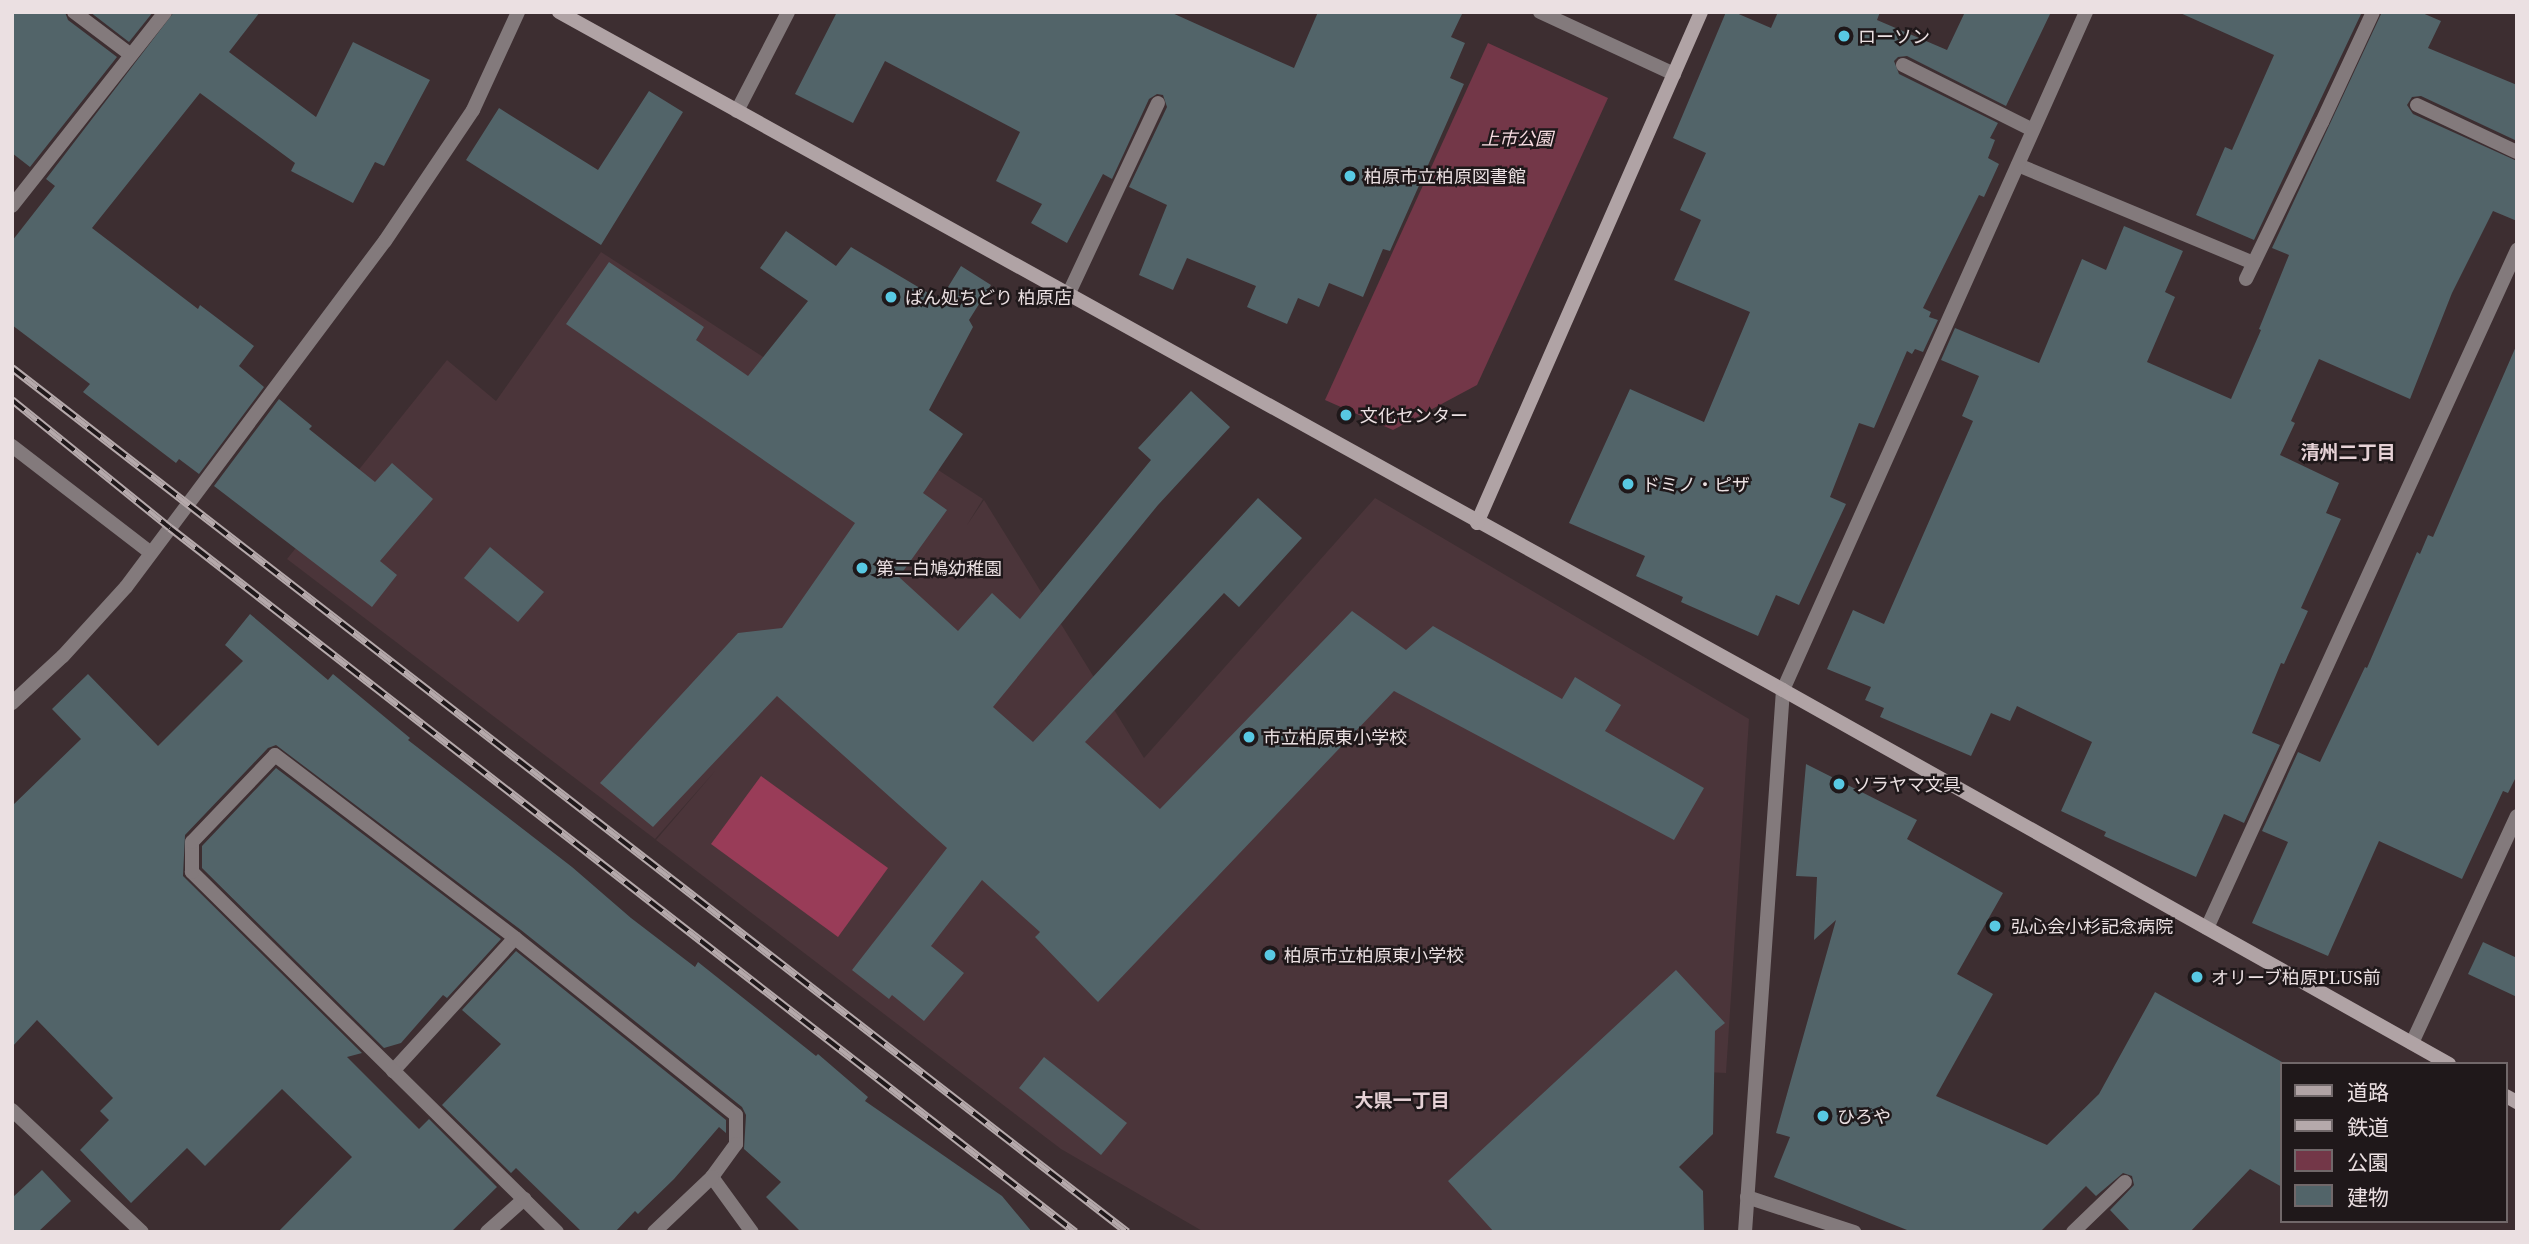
<!DOCTYPE html>
<html>
<head>
<meta charset="utf-8">
<style>
  body { margin:0 }
  #map { position:relative; width:2529px; height:1244px; overflow:hidden; background:#3d2e31; font-family:"Noto Serif","Noto Sans JP",serif }
  div>[style] { position:absolute }
  [style*='--x'] { left:calc(var(--x)*1px); top:calc(var(--y)*1px); width:calc(var(--w)*1px); rotate:calc(var(--a)*1deg) }
  .built>* { inset:0; background:#4b353a }
  .green>* { inset:0; background:#733748 }
  .forest>* { inset:0; background:#993c58 }
  .building>* { inset:0; background:#526469 }
  .lane>* { height:14px; margin:-7px; padding:0 7px; transform-origin:7px; border-radius:7px; background:#837a7c }
  .street>* { height:14px; margin:-7px; padding:0 7px; transform-origin:7px; border-radius:7px; background:#837a7c }
  .secondary>* { height:14px; margin:-7px; padding:0 7px; transform-origin:7px; border-radius:7px; background:#b0a3a5 }
  .rail>* { height:8px; margin-top:-4px; transform-origin:0; background:repeating-linear-gradient(90deg,#1f181a 0 16px,#b5a9ab 0 32px); box-sizing:border-box; border-block:2px solid #b5a9ab }
  .dots>* { width:19px; height:19px; translate:-50% -50%; box-sizing:border-box; border:4px solid #1f181a; border-radius:50% }
  span { translate:-50% -50%; white-space:nowrap; text-align:center; line-height:1.15; -webkit-text-stroke:5px #1f181a; paint-order:stroke }
  .poi-label { font-size:18px; color:#ebe0e2 }
  .left { translate:0 -50%; text-align:left }
  .park-label { font-size:18px; color:#f7dce1; font-style:italic }
  .neighbourhood-label { font-size:19px; color:#e6d2d6; font-weight:700 }
  .frame { position:absolute; inset:0; border:14px solid #ebe0e2; pointer-events:none }
  .legend { position:absolute; left:2280px; top:1062px; width:228px; height:161px; box-sizing:border-box; background:#1f181a; border:2px solid #71686a; margin:0; padding:9px 12px; list-style:none; font-size:21px; color:#ebe0e2 }
  .legend li { display:flex; align-items:center; gap:14px; height:35px }
  .legend b { width:35px; border:2px solid #71686a }
</style>
</head>
<body>
<div id="map">
  <div class="built">
    <i style="clip-path:polygon(601px 252px,983px 499px,967px 525px,984px 500px,1144px 758px,1375px 498px,1749px 719px,1726px 1073px,1685px 1071px,1520px 1232px,1204px 1232px,1061px 1149px,656px 840px,716px 770px,655px 839px,287px 559px,447px 360px,496px 401px)"></i>
  </div>
  <div class="green">
    <i style="clip-path:polygon(1488px 43px,1608px 98px,1477px 385px,1393px 430px,1325px 400px)"></i>
  </div>
  <div class="forest">
    <i style="clip-path:polygon(761px 776px,888px 868px,838px 937px,711px 844px)"></i>
  </div>
  <div class="building">
    <i style="clip-path:polygon(12px 12px,65px 12px,68px 20px,117px 57px,30px 167px,12px 153px)"></i>
    <i style="clip-path:polygon(90px 12px,153px 12px,129px 42px)"></i>
    <i style="clip-path:polygon(174px 12px,260px 12px,229px 52px,316px 117px,353px 42px,430px 80px,384px 166px,375px 162px,353px 203px,291px 171px,295px 163px,200px 93px,92px 228px,198px 309px,200px 305px,254px 346px,239px 366px,264px 387px,199px 474px,179px 459px,176px 463px,83px 392px,90px 384px,12px 325px,12px 241px,55px 186px,46px 179px)"></i>
    <i style="clip-path:polygon(837px 12px,1170px 12px,1294px 68px,1318px 12px,1463px 12px,1451px 37px,1465px 43px,1450px 78px,1464px 84px,1390px 251px,1383px 249px,1363px 297px,1329px 283px,1319px 307px,1298px 298px,1287px 324px,1247px 307px,1256px 286px,1187px 258px,1173px 290px,1139px 275px,1167px 205px,1129px 187px,1167px 107px,1163px 95px,1157px 94px,1149px 99px,1112px 179px,1103px 174px,1067px 243px,1031px 223px,1042px 204px,996px 181px,1020px 132px,885px 61px,853px 123px,795px 94px)"></i>
    <i style="clip-path:polygon(1726px 12px,1734px 12px,1771px 28px,1778px 12px,1880px 12px,1877px 20px,1947px 50px,1965px 12px,2051px 12px,2006px 106px,1907px 56px,1898px 57px,1894px 61px,1899px 74px,1998px 123px,1990px 138px,1995px 140px,1988px 158px,1999px 164px,1984px 197px,1979px 195px,1923px 308px,1931px 312px,1929px 317px,1938px 320px,1923px 352px,1915px 349px,1912px 354px,1907px 351px,1874px 428px,1859px 423px,1830px 497px,1846px 504px,1799px 605px,1776px 595px,1758px 636px,1681px 602px,1683px 597px,1636px 576px,1645px 556px,1569px 523px,1630px 389px,1704px 422px,1750px 312px,1674px 280px,1701px 220px,1680px 210px,1706px 153px,1673px 138px)"></i>
    <i style="clip-path:polygon(2178px 12px,2362px 12px,2254px 240px,2196px 215px,2225px 147px,2232px 150px,2274px 55px)"></i>
    <i style="clip-path:polygon(2382px 12px,2420px 12px,2441px 21px,2428px 48px,2517px 85px,2517px 141px,2421px 96px,2412px 97px,2407px 105px,2413px 114px,2517px 161px,2517px 221px,2493px 211px,2452px 293px,2410px 399px,2319px 359px,2291px 421px,2295px 423px,2280px 455px,2339px 483px,2326px 513px,2341px 519px,2301px 608px,2308px 611px,2284px 664px,2281px 663px,2252px 733px,2280px 745px,2244px 823px,2224px 814px,2196px 877px,2104px 836px,2106px 832px,2061px 811px,2092px 742px,2017px 706px,2010px 721px,1991px 713px,1971px 756px,1880px 717px,1884px 708px,1865px 700px,1871px 687px,1827px 669px,1853px 610px,1884px 624px,1973px 421px,1962px 416px,1979px 376px,1941px 360px,1955px 328px,2039px 363px,2082px 259px,2106px 270px,2124px 226px,2183px 251px,2165px 292px,2175px 297px,2147px 362px,2231px 399px,2261px 330px,2259px 329px,2289px 255px,2272px 248px)"></i>
    <i style="clip-path:polygon(649px 91px,683px 112px,601px 245px,466px 160px,499px 108px,598px 170px)"></i>
    <i style="clip-path:polygon(786px 231px,836px 266px,851px 247px,940px 300px,961px 266px,991px 285px,969px 320px,973px 327px,929px 410px,963px 434px,923px 493px,947px 510px,899px 577px,958px 631px,992px 593px,1020px 619px,1151px 460px,1138px 448px,1191px 391px,1230px 427px,1158px 505px,993px 707px,1033px 742px,1258px 498px,1302px 538px,1239px 607px,1224px 593px,1085px 742px,1160px 809px,1352px 611px,1406px 650px,1433px 626px,1562px 699px,1575px 677px,1621px 705px,1605px 731px,1704px 788px,1674px 840px,1394px 691px,1098px 1002px,1035px 937px,1040px 932px,982px 880px,931px 946px,964px 973px,924px 1021px,892px 995px,889px 999px,852px 970px,947px 848px,777px 696px,653px 827px,600px 783px,738px 633px,782px 628px,855px 523px,566px 324px,609px 262px,704px 327px,696px 340px,748px 376px,808px 301px,760px 268px)"></i>
    <i style="clip-path:polygon(2517px 344px,2517px 775px,2508px 793px,2503px 791px,2462px 879px,2379px 841px,2328px 956px,2252px 923px,2288px 842px,2262px 831px,2298px 752px,2320px 762px,2365px 667px,2367px 668px,2417px 552px,2420px 554px,2428px 535px,2433px 537px)"></i>
    <i style="clip-path:polygon(279px 399px,312px 426px,309px 429px,375px 482px,392px 463px,433px 499px,380px 561px,397px 575px,372px 607px,214px 486px)"></i>
    <i style="clip-path:polygon(490px 547px,544px 592px,518px 622px,464px 578px)"></i>
    <i style="clip-path:polygon(250px 614px,328px 680px,333px 674px,410px 738px,408px 740px,572px 867px,631px 918px,695px 967px,698px 962px,816px 1056px,818px 1054px,868px 1097px,865px 1101px,1002px 1196px,1032px 1232px,801px 1232px,766px 1197px,781px 1182px,744px 1149px,746px 1115px,742px 1107px,521px 930px,276px 745px,268px 748px,185px 835px,183px 876px,362px 1053px,347px 1057px,419px 1129px,429px 1119px,497px 1187px,451px 1232px,278px 1232px,352px 1157px,282px 1089px,205px 1166px,187px 1148px,131px 1203px,80px 1150px,109px 1120px,100px 1111px,113px 1098px,37px 1020px,12px 1047px,12px 806px,81px 739px,52px 709px,88px 674px,158px 746px,243px 661px,225px 645px)"></i>
    <i style="clip-path:polygon(1806px 764px,1917px 820px,1907px 839px,2003px 893px,1957px 974px,1993px 994px,1936px 1096px,2047px 1145px,2099px 1094px,2155px 992px,2282px 1062px,2282px 1187px,2250px 1169px,2190px 1232px,2131px 1232px,2110px 1210px,2134px 1185px,2132px 1176px,2123px 1173px,2096px 1196px,2086px 1186px,2040px 1232px,1912px 1232px,1774px 1177px,1790px 1137px,1776px 1133px,1836px 920px,1814px 940px,1817px 877px,1796px 876px)"></i>
    <i style="clip-path:polygon(276px 768px,501px 939px,447px 998px,443px 995px,401px 1043px,384px 1048px,202px 868px,202px 846px)"></i>
    <i style="clip-path:polygon(2483px 942px,2517px 958px,2517px 997px,2468px 974px)"></i>
    <i style="clip-path:polygon(516px 951px,726px 1120px,726px 1133px,719px 1127px,674px 1179px,638px 1214px,635px 1211px,615px 1232px,582px 1232px,516px 1168px,511px 1173px,442px 1105px,501px 1044px,462px 1010px)"></i>
    <i style="clip-path:polygon(1676px 970px,1725px 1023px,1715px 1031px,1713px 1134px,1679px 1167px,1703px 1191px,1704px 1232px,1494px 1232px,1448px 1181px)"></i>
    <i style="clip-path:polygon(1044px 1057px,1127px 1123px,1101px 1155px,1019px 1088px)"></i>
    <i style="clip-path:polygon(42px 1170px,71px 1201px,38px 1232px,12px 1232px,12px 1198px)"></i>
  </div>
  <div class="lane">
    <i style="--x:74;--y:12;--w:71;--a:37"></i>
    <i style="--x:1903;--y:65;--w:145;--a:26.6"></i>
    <i style="--x:2417;--y:105;--w:110;--a:25.2"></i>
    <i style="--x:737;--y:111;--w:111;--a:-62.7"></i>
    <i style="--x:2018;--y:165;--w:255;--a:22.6"></i>
    <i style="--x:2246;--y:279;--w:174;--a:-64.2"></i>
    <i style="--x:1068;--y:295;--w:212;--a:-64.9"></i>
    <i style="--x:12;--y:446;--w:175;--a:37.6"></i>
    <i style="--x:1747;--y:1197;--w:113;--a:18.1"></i>
    <i style="--x:2073;--y:1232;--w:72;--a:-43.9"></i>
  </div>
  <div class="street">
    <i style="--x:1540;--y:12;--w:148;--a:24.8"></i>
    <i style="--x:2322;--y:122;--w:121;--a:-65.1"></i>
    <i style="--x:12;--y:206;--w:247;--a:-51.7"></i>
    <i style="--x:12;--y:703;--w:69;--a:-42.7"></i>
    <i style="--x:63;--y:656;--w:93;--a:-47.6"></i>
    <i style="--x:126;--y:587;--w:432;--a:-53.2"></i>
    <i style="--x:385;--y:241;--w:158;--a:-56.1"></i>
    <i style="--x:473;--y:110;--w:108;--a:-65.3"></i>
    <i style="--x:2207;--y:928;--w:746;--a:-65.43"></i>
    <i style="--x:2412;--y:1043;--w:250;--a:-65.2"></i>
    <i style="--x:393;--y:1071;--w:180;--a:-47.5"></i>
    <i style="--x:12;--y:1110;--w:178;--a:43.2"></i>
    <i style="--x:712;--y:1177;--w:68;--a:54"></i>
    <i style="--x:487;--y:1232;--w:50;--a:-41.7"></i>
    <i style="--x:557;--y:1232;--w:513;--a:-135.4"></i>
    <i style="--x:192;--y:872;--w:30;--a:-90"></i>
    <i style="--x:192;--y:842;--w:120;--a:-46.3"></i>
    <i style="--x:275;--y:755;--w:302;--a:37.3"></i>
    <i style="--x:515;--y:938;--w:283;--a:38.7"></i>
    <i style="--x:736;--y:1115;--w:29;--a:90"></i>
    <i style="--x:736;--y:1144;--w:41;--a:126"></i>
    <i style="--x:712;--y:1177;--w:80;--a:136.5"></i>
    <i style="--x:1745;--y:1232;--w:543;--a:-85.99"></i>
    <i style="--x:1783;--y:690;--w:743;--a:-65.92"></i>
  </div>
  <div class="secondary">
    <i style="--x:559;--y:12;--w:1399;--a:28.98"></i>
    <i style="--x:1783;--y:690;--w:764;--a:29.32"></i>
    <i style="--x:1477;--y:523;--w:558;--a:-66.33"></i>
    <i style="--x:2506;--y:1096;--w:13;--a:29"></i>
  </div>
  <div class="rail">
    <i style="--x:12;--y:368;--w:1411;--a:37.77"></i>
    <i style="--x:12;--y:400;--w:203;--a:39"></i>
    <i style="--x:170;--y:528;--w:1147;--a:37.88"></i>
  </div>
  <div class="dots">
    <i style="left:1844px;top:36px;background:#58c9e3"></i>
    <i style="left:1350px;top:176px;background:#58c9e3"></i>
    <i style="left:891px;top:297px;background:#58c9e3"></i>
    <i style="left:1346px;top:415px;background:#58c9e3"></i>
    <i style="left:1628px;top:484px;background:#58c9e3"></i>
    <i style="left:862px;top:568px;background:#58c9e3"></i>
    <i style="left:1249px;top:737px;background:#58c9e3"></i>
    <i style="left:1839px;top:784px;background:#58c9e3"></i>
    <i style="left:1995px;top:926px;background:#58c9e3"></i>
    <i style="left:1270px;top:955px;background:#58c9e3"></i>
    <i style="left:2197px;top:977px;background:#58c9e3"></i>
    <i style="left:1823px;top:1116px;background:#58c9e3"></i>
  </div>
  <div class="poi-label">
    <span class="left" style="left:1858px;top:36px">ローソン</span>
    <span class="left" style="left:1364px;top:176px">柏原市立柏原図書館</span>
    <span class="left" style="left:905px;top:297px">ぱん処ちどり 柏原店</span>
    <span class="left" style="left:1360px;top:415px">文化センター</span>
    <span class="left" style="left:1642px;top:484px">ドミノ・ピザ</span>
    <span class="left" style="left:876px;top:568px">第二白鳩幼稚園</span>
    <span class="left" style="left:1263px;top:737px">市立柏原東小学校</span>
    <span class="left" style="left:1853px;top:784px">ソラヤマ文具</span>
    <span class="left" style="left:2011px;top:926px">弘心会小杉記念病院</span>
    <span class="left" style="left:1284px;top:955px">柏原市立柏原東小学校</span>
    <span class="left" style="left:2211px;top:977px">オリーブ柏原PLUS前</span>
    <span class="left" style="left:1837px;top:1116px">ひろや</span>
  </div>
  <div class="park-label">
    <span style="left:1517px;top:138px">上市公園</span>
  </div>
  <div class="neighbourhood-label">
    <span style="left:2348px;top:453px">清州二丁目</span>
    <span style="left:1402px;top:1101px">大県一丁目</span>
  </div>
  <div class="frame"></div>
  <ul class="legend">
  <li><b style="height:9px;background:#b0a3a5"></b>道路</li>
  <li><b style="height:9px;background:#b5a9ab"></b>鉄道</li>
  <li><b style="height:19px;background:#733748"></b>公園</li>
  <li><b style="height:19px;background:#526469"></b>建物</li>
  </ul>
</div>
</body>
</html>
